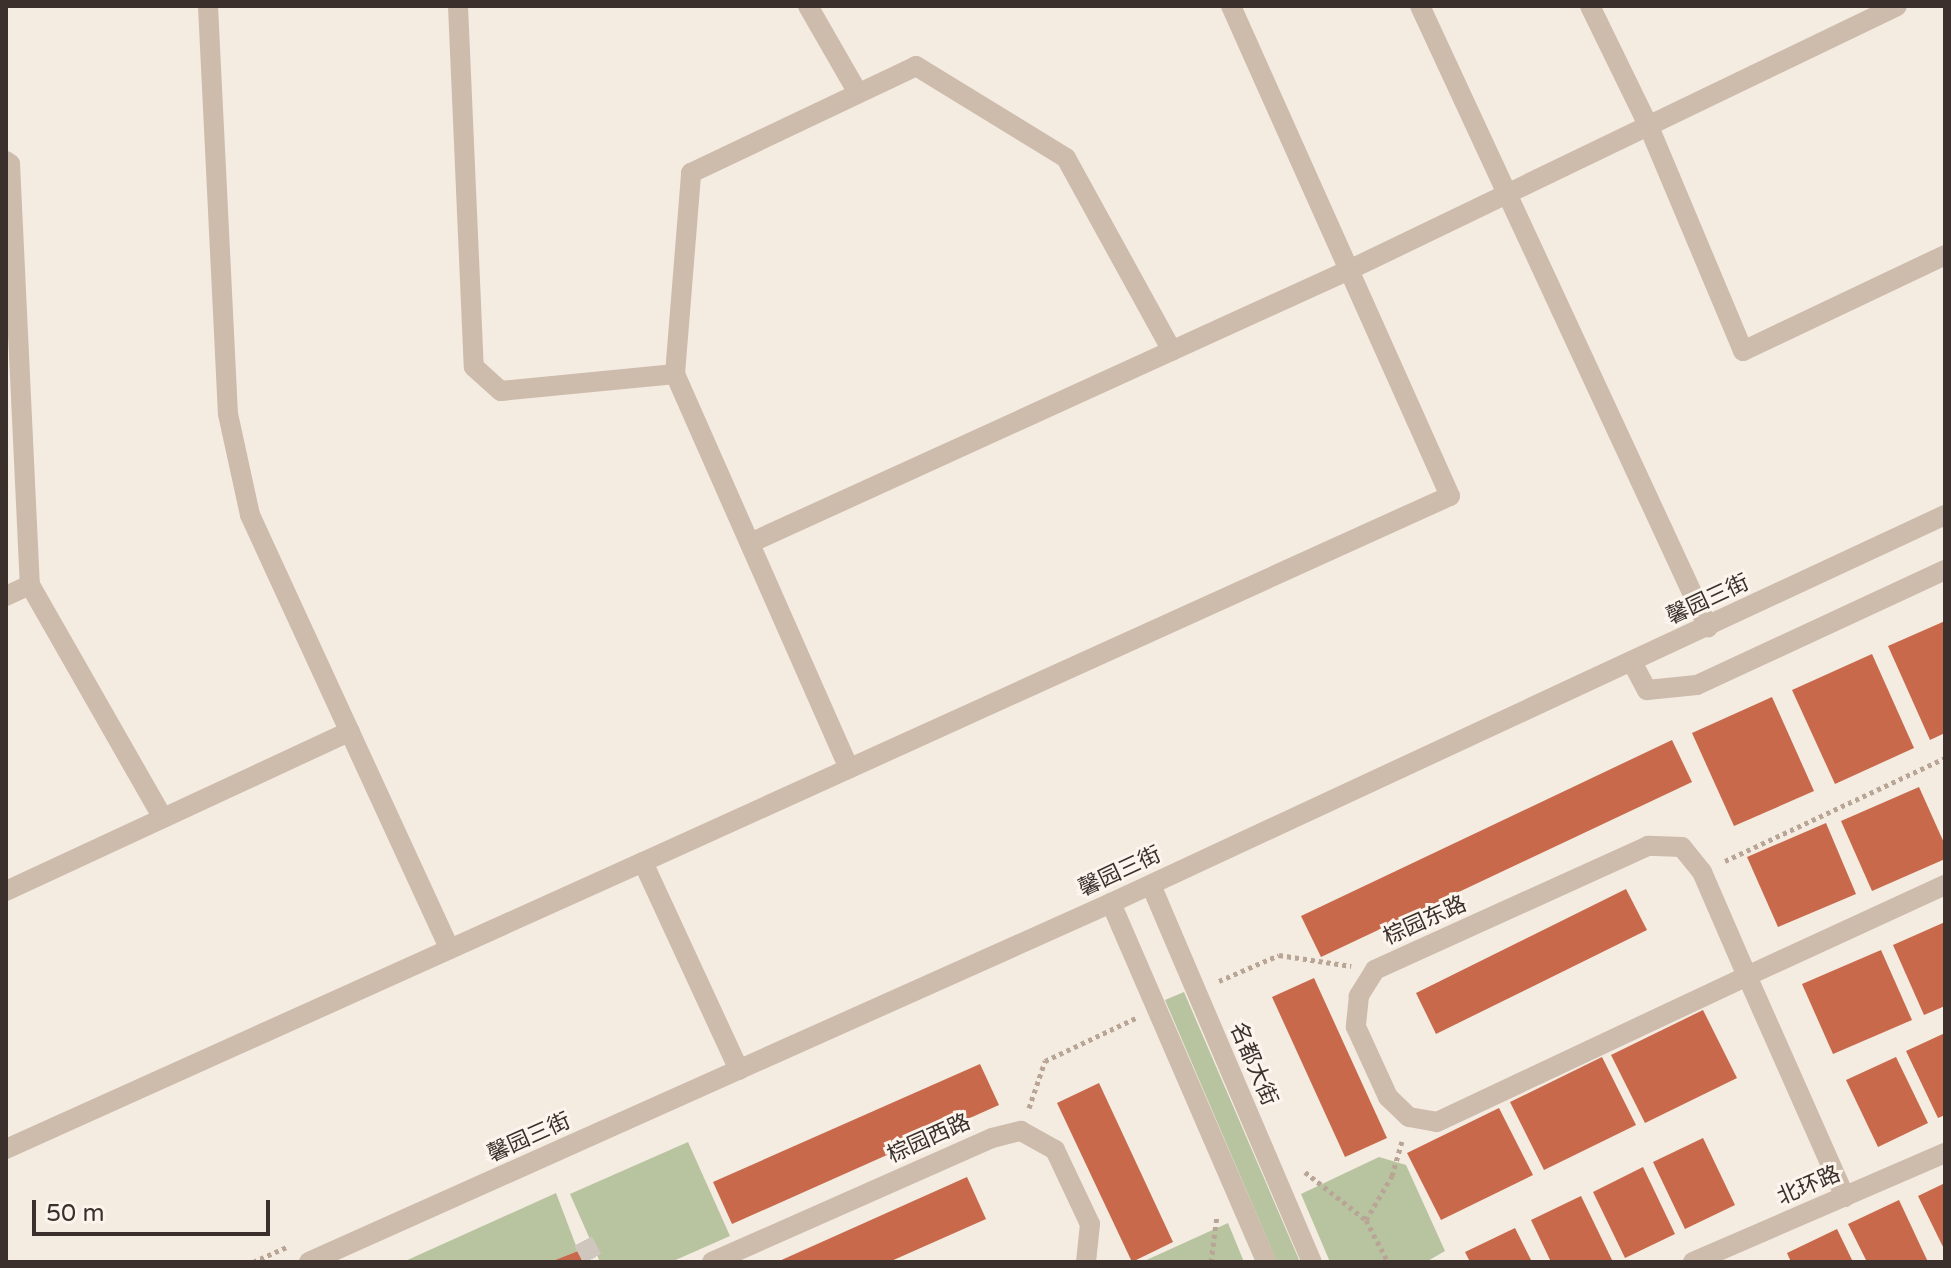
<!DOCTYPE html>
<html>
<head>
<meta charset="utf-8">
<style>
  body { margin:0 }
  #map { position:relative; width:1951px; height:1268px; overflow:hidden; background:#f4ebe1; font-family:"Varela Round","Noto Sans SC",sans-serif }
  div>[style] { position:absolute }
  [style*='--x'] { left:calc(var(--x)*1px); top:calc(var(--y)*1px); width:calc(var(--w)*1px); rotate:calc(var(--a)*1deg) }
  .green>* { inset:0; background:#b8c4a0 }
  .building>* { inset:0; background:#c8694b }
  .minor-tunnel>* { height:20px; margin-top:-10px; transform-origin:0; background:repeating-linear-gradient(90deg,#cfc6bd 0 20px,transparent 0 30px) }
  .path>* { height:5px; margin-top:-2.5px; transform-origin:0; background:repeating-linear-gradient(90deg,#b9a596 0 4px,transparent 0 8px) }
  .minor>* { height:20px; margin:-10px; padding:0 10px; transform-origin:10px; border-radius:10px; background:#cdbbac }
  span { translate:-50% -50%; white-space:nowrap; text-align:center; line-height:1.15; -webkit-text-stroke:6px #fbf5ee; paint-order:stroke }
  .street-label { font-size:22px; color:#3b302b }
  .frame { position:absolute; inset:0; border:8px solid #3b302b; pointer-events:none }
  .scale { position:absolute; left:32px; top:1200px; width:238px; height:36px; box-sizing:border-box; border:4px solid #3b302b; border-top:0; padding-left:10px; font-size:24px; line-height:28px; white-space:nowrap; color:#3b302b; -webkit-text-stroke:6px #fbf5ee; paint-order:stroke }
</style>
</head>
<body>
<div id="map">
  <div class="green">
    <i style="clip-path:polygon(1184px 992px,1300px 1262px,1277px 1262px,1165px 1000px)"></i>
    <i style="clip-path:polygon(688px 1142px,730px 1236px,671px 1262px,600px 1262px,570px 1194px)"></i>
    <i style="clip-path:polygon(1379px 1157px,1406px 1165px,1445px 1251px,1426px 1262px,1330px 1262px,1301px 1194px)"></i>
    <i style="clip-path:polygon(556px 1193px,578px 1251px,550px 1262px,403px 1262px)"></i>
    <i style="clip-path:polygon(1228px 1223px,1244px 1262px,1142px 1262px)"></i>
  </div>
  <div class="building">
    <i style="clip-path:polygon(1945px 621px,1945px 733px,1930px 740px,1888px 646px)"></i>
    <i style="clip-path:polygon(1872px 654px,1914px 748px,1835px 784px,1792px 690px)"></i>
    <i style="clip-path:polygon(1772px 697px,1814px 791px,1734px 826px,1692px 733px)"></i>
    <i style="clip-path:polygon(1672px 740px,1692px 782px,1321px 957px,1301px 916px)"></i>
    <i style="clip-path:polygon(1919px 787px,1945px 845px,1945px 859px,1872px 891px,1841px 821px)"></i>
    <i style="clip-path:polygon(1826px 823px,1856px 894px,1778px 927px,1747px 857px)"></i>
    <i style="clip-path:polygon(1626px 889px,1647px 930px,1436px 1034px,1416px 993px)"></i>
    <i style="clip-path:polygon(1945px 922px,1945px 1006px,1924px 1015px,1893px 945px)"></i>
    <i style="clip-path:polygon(1881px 950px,1912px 1020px,1833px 1054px,1802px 984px)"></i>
    <i style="clip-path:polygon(1314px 978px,1387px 1138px,1345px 1157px,1272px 997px)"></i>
    <i style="clip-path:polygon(1703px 1010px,1737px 1078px,1645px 1123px,1611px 1055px)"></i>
    <i style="clip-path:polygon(1945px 1033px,1945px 1115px,1938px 1118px,1906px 1051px)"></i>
    <i style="clip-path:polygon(1602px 1057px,1636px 1125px,1544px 1170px,1510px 1102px)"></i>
    <i style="clip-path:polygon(1896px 1057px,1928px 1123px,1878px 1147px,1846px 1080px)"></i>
    <i style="clip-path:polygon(980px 1064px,999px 1105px,732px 1224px,713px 1182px)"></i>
    <i style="clip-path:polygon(1099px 1083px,1173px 1242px,1132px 1262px,1057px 1103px)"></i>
    <i style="clip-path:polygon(1499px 1108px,1533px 1175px,1441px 1220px,1407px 1153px)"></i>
    <i style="clip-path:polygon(1703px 1138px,1735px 1205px,1685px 1229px,1653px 1162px)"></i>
    <i style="clip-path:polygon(1643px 1167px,1675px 1234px,1625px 1258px,1593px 1192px)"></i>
    <i style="clip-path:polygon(967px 1177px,986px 1219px,889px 1262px,777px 1262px)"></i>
    <i style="clip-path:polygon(1945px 1183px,1945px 1251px,1918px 1196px)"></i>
    <i style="clip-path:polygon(1581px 1196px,1613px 1262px,1551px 1262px,1531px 1220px)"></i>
    <i style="clip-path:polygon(1899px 1200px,1928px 1262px,1867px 1262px,1848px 1224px)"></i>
    <i style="clip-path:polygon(1515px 1228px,1532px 1262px,1470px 1262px,1465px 1252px)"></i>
    <i style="clip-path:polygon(1837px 1229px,1853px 1262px,1791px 1262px,1787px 1253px)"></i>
    <i style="clip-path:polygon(578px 1251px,583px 1262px,550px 1262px)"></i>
  </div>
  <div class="minor-tunnel">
    <i style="--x:583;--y:1241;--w:24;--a:62"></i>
  </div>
  <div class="path">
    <i style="--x:1725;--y:861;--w:243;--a:-25.1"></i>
    <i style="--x:1219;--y:981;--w:65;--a:-23.4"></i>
    <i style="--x:1279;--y:955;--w:73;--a:8.7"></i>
    <i style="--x:1029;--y:1108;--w:50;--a:-71.2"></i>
    <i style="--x:1045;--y:1061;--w:101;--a:-25.3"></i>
    <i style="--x:1305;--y:1172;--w:78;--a:38.2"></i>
    <i style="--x:1366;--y:1220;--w:47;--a:62.4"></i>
    <i style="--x:1366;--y:1220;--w:51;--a:-59.4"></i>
    <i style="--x:1392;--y:1176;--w:36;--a:-74"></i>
    <i style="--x:253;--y:1262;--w:37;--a:-24"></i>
    <i style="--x:1211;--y:1262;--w:47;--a:-82.7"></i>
  </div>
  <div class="minor">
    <i style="--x:208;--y:6;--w:408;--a:87.2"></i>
    <i style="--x:228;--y:414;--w:103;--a:77.7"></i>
    <i style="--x:250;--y:515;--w:478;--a:65.3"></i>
    <i style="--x:458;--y:6;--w:361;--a:87.5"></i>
    <i style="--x:474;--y:367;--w:36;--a:42"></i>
    <i style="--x:501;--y:391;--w:175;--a:-5.6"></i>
    <i style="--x:675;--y:374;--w:431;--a:66.2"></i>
    <i style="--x:808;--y:6;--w:100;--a:60.1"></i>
    <i style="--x:1420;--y:6;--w:685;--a:65.12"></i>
    <i style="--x:1590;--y:6;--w:135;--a:64"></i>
    <i style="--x:1649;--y:127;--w:243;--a:67.2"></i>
    <i style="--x:1743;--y:351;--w:224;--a:-25.4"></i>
    <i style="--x:6;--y:161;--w:5;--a:37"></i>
    <i style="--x:10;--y:164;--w:421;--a:87.3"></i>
    <i style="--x:30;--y:585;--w:268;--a:60.3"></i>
    <i style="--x:675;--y:374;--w:202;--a:-85.4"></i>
    <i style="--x:691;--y:173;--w:249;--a:-25.4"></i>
    <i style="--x:916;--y:66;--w:176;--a:31.5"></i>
    <i style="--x:1066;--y:158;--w:220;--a:61.2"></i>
    <i style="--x:750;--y:543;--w:658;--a:-24.5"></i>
    <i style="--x:1349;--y:270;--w:608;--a:-25.72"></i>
    <i style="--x:6;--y:596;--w:26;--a:-25"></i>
    <i style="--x:1632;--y:662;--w:32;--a:62"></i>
    <i style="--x:1647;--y:690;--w:50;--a:-5.7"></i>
    <i style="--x:1697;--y:685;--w:273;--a:-24.9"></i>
    <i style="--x:1151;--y:885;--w:410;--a:66.9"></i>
    <i style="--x:6;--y:891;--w:379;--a:-24.9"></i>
    <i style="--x:1111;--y:903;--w:391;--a:66.6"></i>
    <i style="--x:739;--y:1070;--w:229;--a:-114.8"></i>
    <i style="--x:643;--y:862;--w:886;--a:-24.4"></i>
    <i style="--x:1450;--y:496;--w:537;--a:-114.08"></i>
    <i style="--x:6;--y:1149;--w:699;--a:-24.25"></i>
    <i style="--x:1845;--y:1197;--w:242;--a:-113.9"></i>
    <i style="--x:1747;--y:976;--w:113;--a:-113.4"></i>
    <i style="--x:1702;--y:872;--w:32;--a:-129"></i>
    <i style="--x:1682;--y:847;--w:34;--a:-178"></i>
    <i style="--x:1648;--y:846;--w:300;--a:155.6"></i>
    <i style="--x:1375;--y:970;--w:31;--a:122"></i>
    <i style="--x:1359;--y:996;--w:31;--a:96"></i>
    <i style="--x:1356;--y:1027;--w:77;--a:65.4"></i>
    <i style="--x:1388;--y:1097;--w:29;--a:44"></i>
    <i style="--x:1409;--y:1117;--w:28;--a:10"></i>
    <i style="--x:1437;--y:1122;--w:343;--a:-25.2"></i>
    <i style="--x:1747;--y:976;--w:218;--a:-24.7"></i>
    <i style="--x:309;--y:1262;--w:879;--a:-24.11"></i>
    <i style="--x:1111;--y:903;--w:920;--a:-24.95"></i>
    <i style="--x:712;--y:1262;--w:306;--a:-23.9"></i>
    <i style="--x:992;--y:1138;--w:30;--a:-14"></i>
    <i style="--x:1021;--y:1131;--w:39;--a:29"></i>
    <i style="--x:1055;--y:1150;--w:82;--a:64.7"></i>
    <i style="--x:1090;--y:1224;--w:38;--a:96"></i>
    <i style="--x:1693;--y:1262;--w:275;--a:-23.4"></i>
  </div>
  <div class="street-label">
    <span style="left:1708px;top:600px;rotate:-25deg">馨园三街</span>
    <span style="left:1120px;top:872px;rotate:-25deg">馨园三街</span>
    <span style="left:1425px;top:921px;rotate:-24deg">棕园东路</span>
    <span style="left:1253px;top:1064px;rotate:67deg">名都大街</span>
    <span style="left:529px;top:1138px;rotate:-24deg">馨园三街</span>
    <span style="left:929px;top:1139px;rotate:-24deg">棕园西路</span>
    <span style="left:1809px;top:1186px;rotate:-23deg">北环路</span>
  </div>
  <div class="frame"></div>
  <div class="scale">50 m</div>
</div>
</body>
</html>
